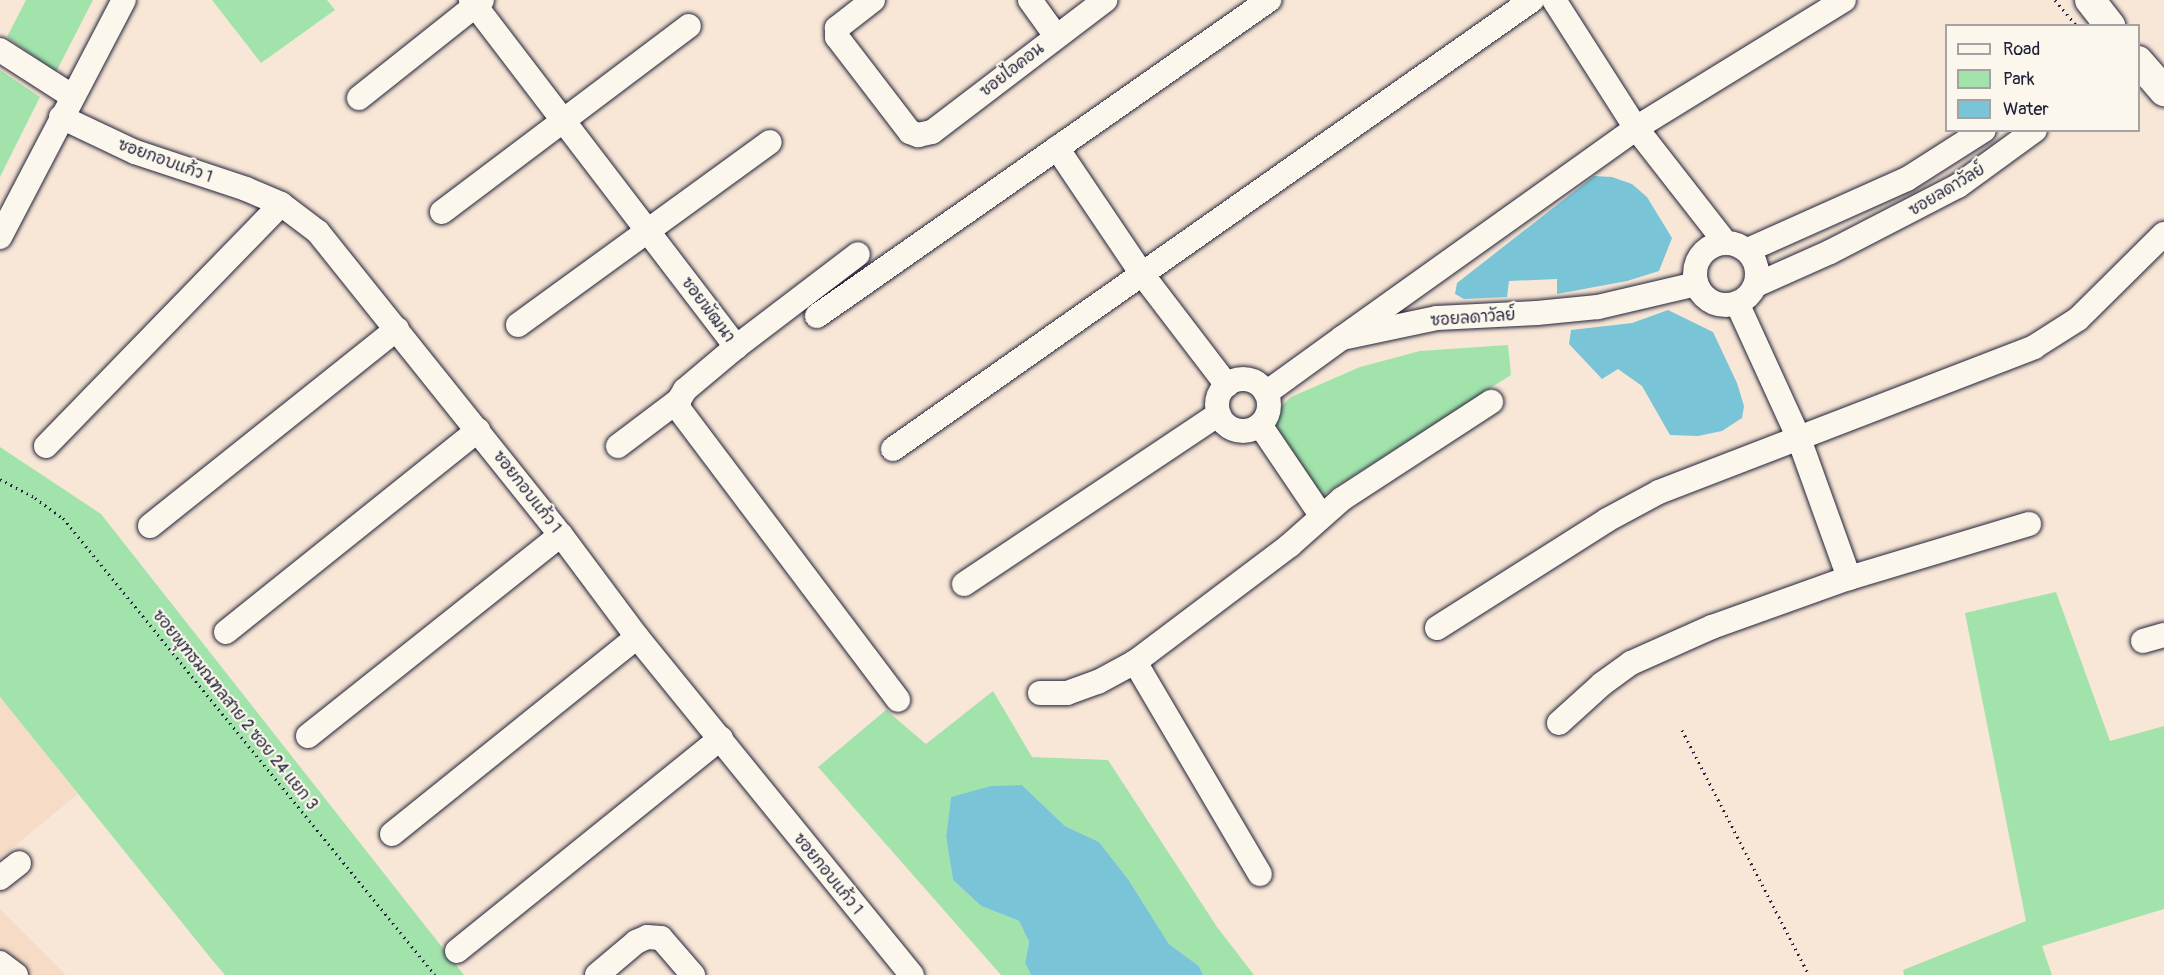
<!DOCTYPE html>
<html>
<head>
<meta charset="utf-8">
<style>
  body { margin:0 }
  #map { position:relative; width:2164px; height:975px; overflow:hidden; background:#f8e7d6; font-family:Pangolin,"Playpen Sans Thai",sans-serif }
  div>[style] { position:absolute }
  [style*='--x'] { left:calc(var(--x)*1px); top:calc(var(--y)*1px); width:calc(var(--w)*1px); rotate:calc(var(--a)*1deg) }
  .built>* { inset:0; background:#f6dcc6 }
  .green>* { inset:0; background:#a2e3ac }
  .water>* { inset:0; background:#79c5d7 }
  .path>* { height:3px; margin-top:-1.5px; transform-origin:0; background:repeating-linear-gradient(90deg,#22223b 0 1.5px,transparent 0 6px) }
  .roads { filter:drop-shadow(0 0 2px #22223b) drop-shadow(0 0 2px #22223b) }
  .minor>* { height:24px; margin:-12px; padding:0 12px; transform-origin:12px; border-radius:12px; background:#fbf7ec }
  .minor>.ring { margin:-12px; padding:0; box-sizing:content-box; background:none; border:24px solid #fbf7ec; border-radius:50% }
  .major>* { height:30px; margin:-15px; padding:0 15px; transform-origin:15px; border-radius:15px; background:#fbf7ec }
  span { translate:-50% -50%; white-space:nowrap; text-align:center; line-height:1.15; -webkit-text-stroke:4.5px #fbf7ec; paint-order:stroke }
  .street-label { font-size:16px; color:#22223b }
  .legend { position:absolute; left:1945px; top:24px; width:195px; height:108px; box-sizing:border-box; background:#fbf7ec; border:2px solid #a4a2a5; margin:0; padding:8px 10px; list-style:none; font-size:18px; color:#22223b }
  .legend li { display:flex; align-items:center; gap:12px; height:30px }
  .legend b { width:30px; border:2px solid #a4a2a5 }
</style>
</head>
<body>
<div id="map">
  <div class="built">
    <i style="clip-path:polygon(0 697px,78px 794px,0 858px)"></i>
    <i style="clip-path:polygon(0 909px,66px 975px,0 975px)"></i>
  </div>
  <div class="green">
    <i style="clip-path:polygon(26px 0,93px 0,56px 72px,7px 37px)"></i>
    <i style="clip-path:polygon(212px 0,327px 0,335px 10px,261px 63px)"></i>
    <i style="clip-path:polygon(0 70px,40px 97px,0 177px)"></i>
    <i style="clip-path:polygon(1508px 345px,1511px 375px,1320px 497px,1277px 429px,1274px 413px,1291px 397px,1360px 367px,1420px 351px)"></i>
    <i style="clip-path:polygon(0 447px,101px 514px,464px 975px,225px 975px,213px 961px,0 697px)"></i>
    <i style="clip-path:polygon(2056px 592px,2110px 741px,2164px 726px,2164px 909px,2042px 946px,2052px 975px,1904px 975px,1903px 970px,2026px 921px,1965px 613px)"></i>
    <i style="clip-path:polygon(993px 691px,1032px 757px,1108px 760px,1217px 927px,1254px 975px,1203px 975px,1199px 966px,1169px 944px,1128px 879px,1099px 842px,1065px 826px,1022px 785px,951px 797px,946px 837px,953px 880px,981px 906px,1019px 921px,1029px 942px,1025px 963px,1031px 975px,1001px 975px,818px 767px,886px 710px,926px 744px)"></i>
  </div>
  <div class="water">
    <i style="clip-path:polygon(1594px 176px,1612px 177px,1632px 184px,1647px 197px,1672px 238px,1659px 271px,1627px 281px,1557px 294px,1557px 279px,1509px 281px,1507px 297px,1464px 299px,1455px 294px,1457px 283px)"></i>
    <i style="clip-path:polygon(1668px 310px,1713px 332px,1737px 383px,1744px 406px,1742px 418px,1722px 431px,1698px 436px,1670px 435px,1642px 386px,1618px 369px,1602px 379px,1569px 344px,1571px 330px,1632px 323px)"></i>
    <i style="clip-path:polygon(1022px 785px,1065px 826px,1099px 842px,1128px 879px,1169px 944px,1199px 966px,1203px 975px,1031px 975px,1025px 963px,1029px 942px,1019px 921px,981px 906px,953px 880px,946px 837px,951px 797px,991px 786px)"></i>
  </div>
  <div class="path">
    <i style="--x:2055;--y:0;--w:34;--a:50"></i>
    <i style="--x:0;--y:479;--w:40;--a:28"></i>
    <i style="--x:35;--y:498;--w:34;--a:36"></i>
    <i style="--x:63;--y:518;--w:589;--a:50.85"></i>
    <i style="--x:1682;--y:730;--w:276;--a:62.6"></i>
  </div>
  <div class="roads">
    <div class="minor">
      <i style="--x:471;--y:0;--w:437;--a:52.6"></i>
      <i style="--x:736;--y:347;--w:67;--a:139.9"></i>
      <i style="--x:685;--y:390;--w:12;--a:121"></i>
      <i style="--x:679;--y:400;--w:9;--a:90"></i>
      <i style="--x:679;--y:409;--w:364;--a:53"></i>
      <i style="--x:873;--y:0;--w:46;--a:142.1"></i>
      <i style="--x:837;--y:28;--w:9;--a:90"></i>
      <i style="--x:837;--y:37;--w:120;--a:52.5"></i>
      <i style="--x:910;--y:132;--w:9;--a:21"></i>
      <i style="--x:918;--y:135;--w:14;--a:-12"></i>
      <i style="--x:932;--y:132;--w:218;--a:-37.3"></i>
      <i style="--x:1030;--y:0;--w:44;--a:54.2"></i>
      <i style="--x:1554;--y:0;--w:152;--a:57.4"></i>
      <i style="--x:1636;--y:128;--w:146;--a:52"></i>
      <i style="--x:0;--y:50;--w:85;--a:32.6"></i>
      <i style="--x:359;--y:98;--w:157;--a:-38.5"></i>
      <i style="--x:61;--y:117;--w:82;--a:25.3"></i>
      <i style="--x:135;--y:152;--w:117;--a:18.4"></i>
      <i style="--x:246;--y:189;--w:38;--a:23"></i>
      <i style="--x:281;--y:204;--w:46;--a:37.1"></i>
      <i style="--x:318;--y:232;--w:388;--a:51.3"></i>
      <i style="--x:561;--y:535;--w:127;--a:53.3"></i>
      <i style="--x:637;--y:637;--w:436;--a:50.9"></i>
      <i style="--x:1057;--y:148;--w:152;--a:56"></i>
      <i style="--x:1142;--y:274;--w:140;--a:52.6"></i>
      <i style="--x:442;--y:212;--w:309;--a:-37"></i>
      <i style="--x:0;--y:237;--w:267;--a:-62.4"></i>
      <i class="ring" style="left:1695px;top:243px;width:38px;height:38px"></i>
      <i style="--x:1748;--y:250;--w:174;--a:-24.1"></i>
      <i style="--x:1907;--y:179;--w:91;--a:-32.5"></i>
      <i style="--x:1756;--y:285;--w:81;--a:-24"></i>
      <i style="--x:1830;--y:252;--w:144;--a:-27.3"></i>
      <i style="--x:1958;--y:186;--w:95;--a:-36"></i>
      <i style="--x:1737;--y:303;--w:146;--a:65.4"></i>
      <i style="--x:1798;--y:436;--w:151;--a:70.2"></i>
      <i style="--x:817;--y:316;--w:552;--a:-34.96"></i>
      <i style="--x:518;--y:325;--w:311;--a:-36"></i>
      <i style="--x:1342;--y:338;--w:361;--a:-35.5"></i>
      <i style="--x:1636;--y:128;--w:244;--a:-31.6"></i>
      <i style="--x:736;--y:347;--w:153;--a:-37.3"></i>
      <i class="ring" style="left:1217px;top:379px;width:28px;height:28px"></i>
      <i style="--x:1266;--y:393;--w:94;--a:-35.9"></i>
      <i style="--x:1342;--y:338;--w:97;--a:-11.9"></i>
      <i style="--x:1437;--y:318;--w:100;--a:-2.9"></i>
      <i style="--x:1537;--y:313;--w:61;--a:-5.6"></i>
      <i style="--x:1598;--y:307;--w:101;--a:-13.2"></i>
      <i style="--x:1260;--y:425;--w:109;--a:55.9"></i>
      <i style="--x:46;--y:446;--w:337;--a:-45.8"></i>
      <i style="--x:618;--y:446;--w:76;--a:-37"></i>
      <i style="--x:893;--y:449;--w:781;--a:-35.09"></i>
      <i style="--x:150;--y:526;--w:316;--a:-38.6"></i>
      <i style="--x:964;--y:584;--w:306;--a:-33.7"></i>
      <i style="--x:1437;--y:628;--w:201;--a:-32.4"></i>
      <i style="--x:1607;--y:520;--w:59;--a:-28.3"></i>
      <i style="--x:1659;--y:492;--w:402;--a:-21.1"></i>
      <i style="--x:2034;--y:347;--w:52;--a:-32.5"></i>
      <i style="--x:2078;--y:319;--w:121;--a:-44.7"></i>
      <i style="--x:226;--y:632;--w:323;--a:-38.7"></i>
      <i style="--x:2143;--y:641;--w:22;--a:-16"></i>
      <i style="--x:1135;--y:662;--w:246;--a:59.5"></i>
      <i style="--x:1040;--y:693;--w:27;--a:0"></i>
      <i style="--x:1067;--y:693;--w:33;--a:-20"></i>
      <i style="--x:1098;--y:682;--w:42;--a:-28.4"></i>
      <i style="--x:1135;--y:662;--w:194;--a:-37"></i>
      <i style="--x:1290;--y:545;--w:69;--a:-41.5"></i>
      <i style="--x:1342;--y:499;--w:178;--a:-33.1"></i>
      <i style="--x:1559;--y:723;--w:58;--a:-42.2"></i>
      <i style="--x:1602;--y:684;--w:36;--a:-36"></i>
      <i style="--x:1631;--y:663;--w:89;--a:-24"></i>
      <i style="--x:1712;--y:627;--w:145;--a:-19.7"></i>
      <i style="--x:1849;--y:578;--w:188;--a:-16.7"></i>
      <i style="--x:308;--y:736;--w:323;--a:-38.5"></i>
      <i style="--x:392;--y:834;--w:314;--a:-38.8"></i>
      <i style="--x:0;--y:878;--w:24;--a:-38"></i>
      <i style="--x:457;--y:951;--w:339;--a:-38.9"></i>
      <i style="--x:0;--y:963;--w:20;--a:37"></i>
      <i style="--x:597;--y:975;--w:51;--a:-40.2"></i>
      <i style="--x:636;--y:942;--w:12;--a:-24"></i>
      <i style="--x:647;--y:937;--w:14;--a:4"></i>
      <i style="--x:661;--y:938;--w:49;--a:49.1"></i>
    </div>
    <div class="major">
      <i style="--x:2090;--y:0;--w:33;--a:52"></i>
      <i style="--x:2138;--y:61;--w:40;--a:49"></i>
    </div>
  </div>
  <div class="street-label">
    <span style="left:1012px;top:70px;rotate:-38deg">ซอยไอคอน</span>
    <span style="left:165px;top:161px;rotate:20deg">ซอยกอบแก้ว 1</span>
    <span style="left:1947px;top:190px;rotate:-31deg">ซอยลดาวัลย์</span>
    <span style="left:708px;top:310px;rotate:53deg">ซอยพัฒนา</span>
    <span style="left:1473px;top:318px;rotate:-4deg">ซอยลดาวัลย์</span>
    <span style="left:527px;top:492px;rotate:52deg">ซอยกอบแก้ว 1</span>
    <span style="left:235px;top:710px;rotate:51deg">ซอยพุทธมณฑลสาย 2 ซอย 24 แยก 3</span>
    <span style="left:828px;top:874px;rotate:51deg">ซอยกอบแก้ว 1</span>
  </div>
  <ul class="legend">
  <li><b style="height:8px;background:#fbf7ec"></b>Road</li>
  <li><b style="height:16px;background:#a2e3ac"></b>Park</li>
  <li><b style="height:16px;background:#79c5d7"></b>Water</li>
  </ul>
</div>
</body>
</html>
